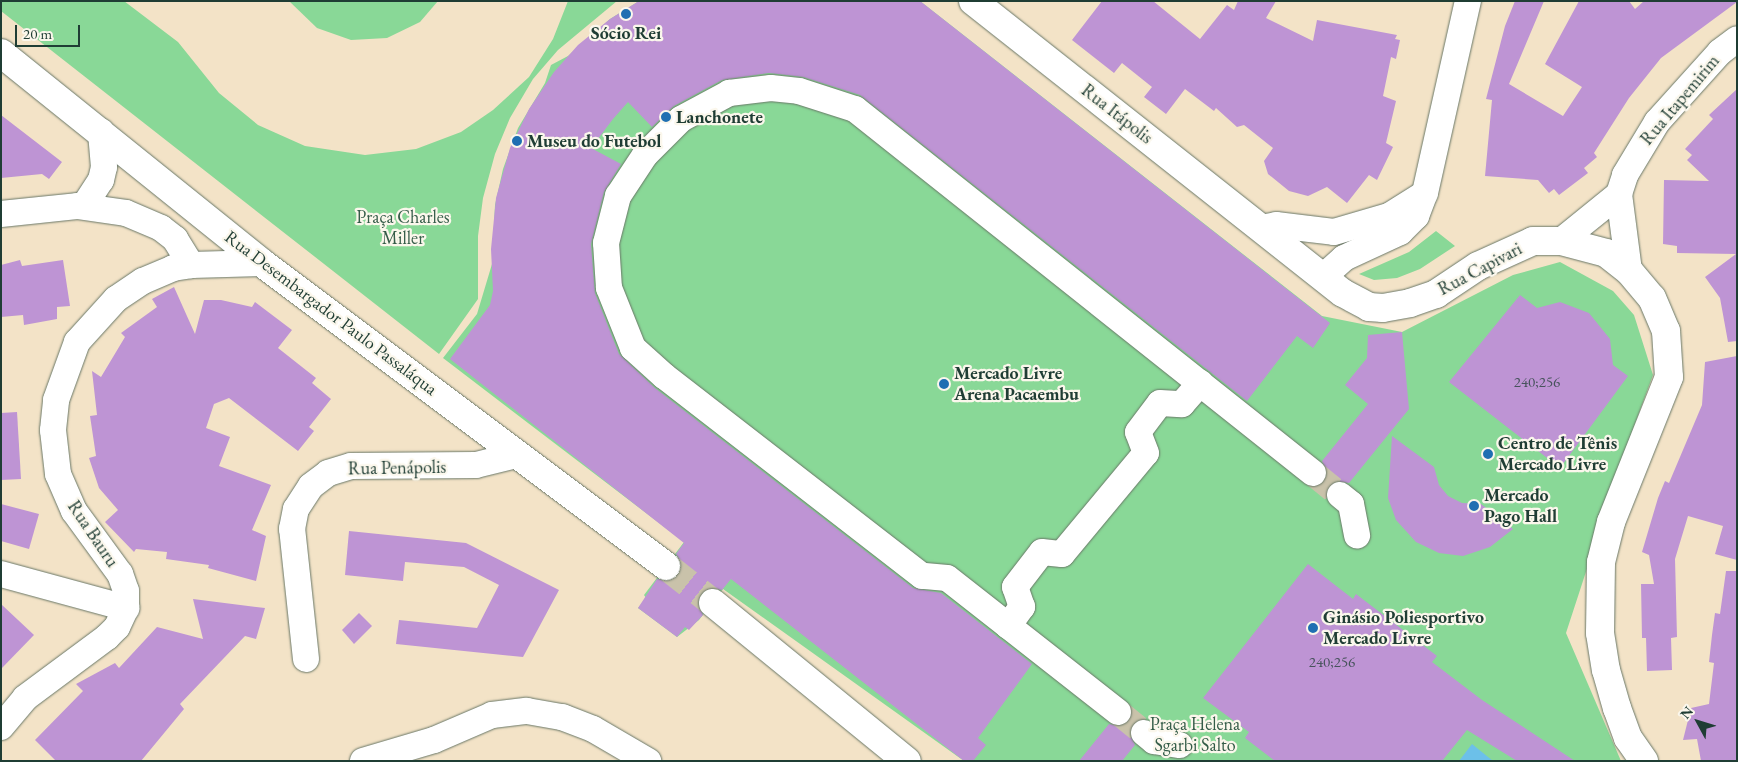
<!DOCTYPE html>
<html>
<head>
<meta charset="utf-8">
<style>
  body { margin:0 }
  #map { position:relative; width:1738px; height:762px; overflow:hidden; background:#f3e3c7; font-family:"EB Garamond",serif }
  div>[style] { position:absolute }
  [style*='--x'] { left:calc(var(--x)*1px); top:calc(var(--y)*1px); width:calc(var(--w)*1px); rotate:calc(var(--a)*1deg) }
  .green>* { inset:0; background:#89d897 }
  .water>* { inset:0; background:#6cc0e9 }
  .building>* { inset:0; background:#be94d4 }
  .minor-tunnel>* { height:26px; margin-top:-13px; transform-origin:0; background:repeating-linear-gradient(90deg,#c9c2aa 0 26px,transparent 0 39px) }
  .major-tunnel>* { height:28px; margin-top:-14px; transform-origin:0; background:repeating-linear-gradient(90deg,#c9c2aa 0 28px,transparent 0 42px) }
  .roads { filter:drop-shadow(0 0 1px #697767) drop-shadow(0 0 1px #697767) }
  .minor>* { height:26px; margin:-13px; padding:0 13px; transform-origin:13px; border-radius:13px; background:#fff }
  .major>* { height:28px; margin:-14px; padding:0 14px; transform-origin:14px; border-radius:14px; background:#fff }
  .dots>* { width:14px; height:14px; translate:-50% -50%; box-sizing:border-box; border:2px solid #fbf7ec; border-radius:50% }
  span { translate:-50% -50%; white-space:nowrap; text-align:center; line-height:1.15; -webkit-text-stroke:4.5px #fbf7ec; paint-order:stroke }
  .number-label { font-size:15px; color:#47535c }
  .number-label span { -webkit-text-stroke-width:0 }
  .poi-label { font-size:18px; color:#1f3d34; font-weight:700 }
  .left { translate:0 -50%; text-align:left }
  .street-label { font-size:18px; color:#1f3d34 }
  .park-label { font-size:18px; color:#345c48 }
  .frame { position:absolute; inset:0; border:2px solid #1f3d34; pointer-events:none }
  .north { position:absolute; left:1673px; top:697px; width:50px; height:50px; -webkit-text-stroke:4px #fbf7ec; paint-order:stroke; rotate:309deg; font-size:14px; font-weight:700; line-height:20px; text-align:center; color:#1f3d34 }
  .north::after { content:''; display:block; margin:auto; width:18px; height:22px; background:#1f3d34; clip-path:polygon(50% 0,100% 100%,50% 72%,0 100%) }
  .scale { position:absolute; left:15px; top:25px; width:65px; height:22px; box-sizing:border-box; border:2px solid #1f3d34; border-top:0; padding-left:6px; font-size:15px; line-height:18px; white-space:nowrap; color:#1f3d34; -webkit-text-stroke:4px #fbf7ec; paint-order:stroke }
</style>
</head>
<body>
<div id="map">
  <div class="green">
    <i style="clip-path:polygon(1px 1px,124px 1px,178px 42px,219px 93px,258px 125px,305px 146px,365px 155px,416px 149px,461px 132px,493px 110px,529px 77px,553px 39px,568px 1px,617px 1px,558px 50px,533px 79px,510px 118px,495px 154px,483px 198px,478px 236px,478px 299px,439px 354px,1px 11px)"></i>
    <i style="clip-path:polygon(289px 1px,438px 1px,420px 22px,387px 38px,351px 40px,317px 28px)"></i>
    <i style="clip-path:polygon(639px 1px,920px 1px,1322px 316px,1402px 332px,1513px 275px,1560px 262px,1613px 291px,1634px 315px,1653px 375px,1629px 440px,1566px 633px,1621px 761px,964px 761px,723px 589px,699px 620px,677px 637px,638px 608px,646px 598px,644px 595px,684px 542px,443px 358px,477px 314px,492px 264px,495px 205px,503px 169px,518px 128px,545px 83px,551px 65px,568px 56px,610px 19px)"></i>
    <i style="clip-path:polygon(1436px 231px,1455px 246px,1420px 269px,1397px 278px,1374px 280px,1359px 274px,1409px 252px)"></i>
  </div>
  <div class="water">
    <i style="clip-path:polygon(1472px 744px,1493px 761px,1459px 761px)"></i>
  </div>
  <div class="building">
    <i style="clip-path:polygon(639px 1px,920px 1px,1330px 323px,1313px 348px,1297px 336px,1247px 401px,860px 95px,803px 77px,769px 73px,722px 80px,674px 106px,652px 127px,628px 102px,613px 119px,591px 148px,621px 164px,604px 192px,591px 244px,595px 293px,619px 354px,655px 388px,913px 588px,941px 593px,1032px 664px,978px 738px,986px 745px,973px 761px,964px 761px,731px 579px,722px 590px,708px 588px,701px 593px,698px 601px,703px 615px,689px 630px,685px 627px,677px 637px,638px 608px,657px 579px,672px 580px,679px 575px,680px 560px,676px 554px,684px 543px,450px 359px,490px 305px,493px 291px,491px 249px,496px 198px,510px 148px,529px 109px,554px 72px,578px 45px,610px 19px)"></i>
    <i style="clip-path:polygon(1102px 1px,1153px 1px,1200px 39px,1227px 5px,1234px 10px,1238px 1px,1276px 1px,1266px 18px,1313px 41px,1317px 20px,1397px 35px,1395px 39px,1400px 40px,1396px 59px,1391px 57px,1383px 96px,1396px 101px,1386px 143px,1393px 147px,1377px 180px,1369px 175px,1347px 203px,1327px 187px,1308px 196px,1289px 191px,1268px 174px,1264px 161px,1273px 148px,1244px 125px,1237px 127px,1216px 108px,1214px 111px,1185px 89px,1166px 114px,1144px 97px,1152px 87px,1122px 63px,1114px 73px,1072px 40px)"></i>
    <i style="clip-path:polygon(1515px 1px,1544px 1px,1509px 84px,1563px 116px,1582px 87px,1545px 64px,1579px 1px,1629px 1px,1635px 9px,1644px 1px,1737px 2px,1661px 58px,1629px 98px,1594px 153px,1597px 157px,1584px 168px,1588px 173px,1559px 195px,1554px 189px,1549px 193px,1538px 180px,1485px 176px,1492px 100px,1486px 99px,1505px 26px)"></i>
    <i style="clip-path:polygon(1737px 89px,1737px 341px,1728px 342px,1720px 298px,1705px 277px,1736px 254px,1677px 253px,1677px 246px,1663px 244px,1664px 180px,1709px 181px,1687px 160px,1692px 155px,1685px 149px,1713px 119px,1709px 115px)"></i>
    <i style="clip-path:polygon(1px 115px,62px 162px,49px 179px,42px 174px,1px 178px)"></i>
    <i style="clip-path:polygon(20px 260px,22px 266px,63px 260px,70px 306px,57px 307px,57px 319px,24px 325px,23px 315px,1px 317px,1px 265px)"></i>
    <i style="clip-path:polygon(174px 287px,195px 334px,204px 300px,221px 300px,252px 307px,255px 302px,292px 330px,278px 348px,316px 378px,312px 383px,331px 399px,309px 427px,314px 431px,298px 451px,229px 398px,214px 404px,206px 428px,230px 437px,219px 466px,271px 485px,252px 530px,266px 536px,256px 581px,208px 568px,209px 565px,166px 559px,167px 552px,136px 549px,134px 552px,105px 522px,118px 510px,99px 488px,89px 458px,96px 456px,90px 416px,97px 415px,92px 371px,101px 377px,125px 337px,121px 333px,157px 307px,152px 299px)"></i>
    <i style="clip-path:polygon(1520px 295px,1537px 308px,1560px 302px,1589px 313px,1610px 339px,1613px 365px,1628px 376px,1560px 468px,1449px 382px)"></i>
    <i style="clip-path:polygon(1402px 332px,1409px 409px,1349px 483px,1334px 481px,1325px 493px,1318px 487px,1328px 476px,1322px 461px,1368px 404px,1345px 385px,1367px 358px,1368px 335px)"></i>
    <i style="clip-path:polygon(1737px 356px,1737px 560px,1715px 554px,1723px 526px,1688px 516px,1675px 559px,1677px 637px,1671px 638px,1672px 670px,1647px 671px,1646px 638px,1642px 638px,1641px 584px,1654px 584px,1649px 555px,1642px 552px,1658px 498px,1665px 481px,1669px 483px,1702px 405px,1705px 362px)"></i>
    <i style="clip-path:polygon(17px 412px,21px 479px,1px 480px,1px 413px)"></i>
    <i style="clip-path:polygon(1392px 436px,1434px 467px,1439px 485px,1448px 496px,1462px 503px,1481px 504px,1513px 529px,1490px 547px,1463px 556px,1439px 553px,1416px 542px,1396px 520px,1388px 498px)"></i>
    <i style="clip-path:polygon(1px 504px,39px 514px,29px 549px,1px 541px)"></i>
    <i style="clip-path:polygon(349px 531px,466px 543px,559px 590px,523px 657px,396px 644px,399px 620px,477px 628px,499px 585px,464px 567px,405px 562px,403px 581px,345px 575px)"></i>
    <i style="clip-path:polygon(1308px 564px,1353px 599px,1356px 594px,1437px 656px,1432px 662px,1482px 700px,1575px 761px,1517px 761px,1467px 730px,1442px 761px,1275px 761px,1245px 738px,1249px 732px,1203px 698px)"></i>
    <i style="clip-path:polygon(1726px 571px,1737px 571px,1737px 761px,1701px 761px,1697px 739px,1683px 740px,1691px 708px,1709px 704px,1714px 663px,1709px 662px,1712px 635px,1715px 613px,1720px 614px)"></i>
    <i style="clip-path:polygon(193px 599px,265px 608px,256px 639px,245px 636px,180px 704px,184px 709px,141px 761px,56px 761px,35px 740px,83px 691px,76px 684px,115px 663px,119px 668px,157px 627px,203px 639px)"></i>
    <i style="clip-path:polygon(1px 604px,34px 635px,1px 669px)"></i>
    <i style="clip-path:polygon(359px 613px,372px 626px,354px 644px,342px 630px)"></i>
    <i style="clip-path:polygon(1132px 717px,1136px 721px,1129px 731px,1135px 745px,1122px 761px,1079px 761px,1109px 724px,1123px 726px)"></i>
  </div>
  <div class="minor-tunnel">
    <i style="--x:1313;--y:473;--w:35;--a:39"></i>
    <i style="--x:1118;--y:712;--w:33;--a:39"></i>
  </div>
  <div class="major-tunnel">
    <i style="--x:666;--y:566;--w:60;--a:38.2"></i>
  </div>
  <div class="roads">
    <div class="minor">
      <i style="--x:84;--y:206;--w:31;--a:-57"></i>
      <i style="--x:101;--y:180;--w:13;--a:-77"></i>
      <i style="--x:104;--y:167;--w:36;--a:-95"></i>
      <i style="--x:1;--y:214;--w:76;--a:-6"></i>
      <i style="--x:77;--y:206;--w:49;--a:8.1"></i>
      <i style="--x:126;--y:213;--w:38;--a:23"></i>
      <i style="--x:161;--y:228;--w:18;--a:38"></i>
      <i style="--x:175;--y:239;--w:31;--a:58"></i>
      <i style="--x:1261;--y:228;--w:15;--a:-11"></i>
      <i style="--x:1276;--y:225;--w:58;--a:6.9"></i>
      <i style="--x:1334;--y:232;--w:57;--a:-16.2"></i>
      <i style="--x:1389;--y:216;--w:39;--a:-32"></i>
      <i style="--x:1561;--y:241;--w:75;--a:-39"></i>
      <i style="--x:1629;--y:271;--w:78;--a:-97.4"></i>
      <i style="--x:1619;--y:194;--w:20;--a:-72"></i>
      <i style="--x:1625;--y:175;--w:62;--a:-58.9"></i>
      <i style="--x:1657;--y:122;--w:94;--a:-48"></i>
      <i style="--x:1720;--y:52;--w:21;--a:-37"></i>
      <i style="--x:1323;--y:277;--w:28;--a:-42"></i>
      <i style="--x:1344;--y:258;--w:62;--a:-24.9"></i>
      <i style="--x:1400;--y:232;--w:23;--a:-45"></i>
      <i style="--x:1416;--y:216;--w:25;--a:-69"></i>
      <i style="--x:1425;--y:193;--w:197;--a:-77.4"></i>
      <i style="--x:1340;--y:495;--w:14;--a:39"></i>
      <i style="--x:1351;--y:504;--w:32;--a:79"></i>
      <i style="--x:1;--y:574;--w:130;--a:15.2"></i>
      <i style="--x:1008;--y:626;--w:24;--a:-54"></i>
      <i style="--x:1022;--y:607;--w:21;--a:-109"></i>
      <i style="--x:1015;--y:587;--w:44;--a:-52.4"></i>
      <i style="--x:1042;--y:552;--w:20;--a:6"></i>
      <i style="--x:1062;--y:554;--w:131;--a:-50.3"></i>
      <i style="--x:1146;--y:453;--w:22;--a:-111"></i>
      <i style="--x:1138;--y:432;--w:36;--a:-53"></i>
      <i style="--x:1160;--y:403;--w:22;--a:3"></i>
      <i style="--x:1182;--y:404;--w:28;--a:-49"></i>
      <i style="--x:306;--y:659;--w:131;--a:-96.1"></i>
      <i style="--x:292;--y:529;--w:20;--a:-79"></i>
      <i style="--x:296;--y:509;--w:27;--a:-57"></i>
      <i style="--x:311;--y:486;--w:21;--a:-37"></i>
      <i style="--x:328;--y:473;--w:24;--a:-17"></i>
      <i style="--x:351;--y:466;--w:125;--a:-0.5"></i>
      <i style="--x:476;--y:465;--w:41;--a:-14"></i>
      <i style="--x:1118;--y:712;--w:217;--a:-141.9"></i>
      <i style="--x:947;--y:578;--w:25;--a:-175"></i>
      <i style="--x:922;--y:576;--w:326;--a:-142.2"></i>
      <i style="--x:664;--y:376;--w:42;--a:-137.9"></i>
      <i style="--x:633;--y:348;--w:65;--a:-111.8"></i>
      <i style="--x:609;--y:288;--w:45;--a:-93.8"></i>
      <i style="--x:606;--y:243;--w:49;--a:-75.7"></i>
      <i style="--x:618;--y:196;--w:49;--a:-56.6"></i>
      <i style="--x:645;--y:155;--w:51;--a:-45"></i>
      <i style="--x:681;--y:119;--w:55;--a:-28.4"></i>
      <i style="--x:729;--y:93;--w:42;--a:-6.8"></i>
      <i style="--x:771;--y:88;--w:28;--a:6"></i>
      <i style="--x:799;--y:91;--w:59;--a:17.8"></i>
      <i style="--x:855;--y:109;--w:585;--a:38.48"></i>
      <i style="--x:1;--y:727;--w:38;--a:-50"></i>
      <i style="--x:25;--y:698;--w:102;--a:-36.6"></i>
      <i style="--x:107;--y:637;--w:14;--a:-45"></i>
      <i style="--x:117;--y:627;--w:21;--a:-65"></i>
      <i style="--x:126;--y:608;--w:17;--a:-90"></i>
      <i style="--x:126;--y:591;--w:18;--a:-109"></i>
      <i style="--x:120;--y:574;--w:78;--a:-126.1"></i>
      <i style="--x:74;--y:511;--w:40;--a:-113.4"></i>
      <i style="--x:58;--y:474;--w:44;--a:-96.5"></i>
      <i style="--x:53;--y:430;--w:30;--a:-84"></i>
      <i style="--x:56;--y:400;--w:62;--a:-70.1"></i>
      <i style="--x:77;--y:342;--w:58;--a:-47.8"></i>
      <i style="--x:116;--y:299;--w:32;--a:-34"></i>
      <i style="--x:143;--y:281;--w:33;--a:-23"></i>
      <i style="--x:173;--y:268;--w:18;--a:-9"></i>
      <i style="--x:191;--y:265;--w:71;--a:-1.6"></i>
      <i style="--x:1144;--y:733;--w:13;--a:39"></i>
      <i style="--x:1154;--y:741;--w:26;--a:9"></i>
      <i style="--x:363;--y:761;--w:74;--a:-16.5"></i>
      <i style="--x:434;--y:740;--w:63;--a:-23.3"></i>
      <i style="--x:492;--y:715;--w:35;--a:-7"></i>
      <i style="--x:527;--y:711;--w:36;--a:10"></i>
      <i style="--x:562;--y:717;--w:33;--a:21"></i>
      <i style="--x:593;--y:729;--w:64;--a:30.2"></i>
    </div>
    <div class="major">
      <i style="--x:973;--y:1;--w:471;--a:38.3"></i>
      <i style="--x:1343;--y:293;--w:30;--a:28"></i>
      <i style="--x:1369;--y:307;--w:14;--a:4"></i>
      <i style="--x:1383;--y:308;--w:27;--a:-10"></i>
      <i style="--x:1410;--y:303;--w:28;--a:-19"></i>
      <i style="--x:1436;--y:294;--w:50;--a:-33.7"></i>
      <i style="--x:1478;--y:266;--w:60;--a:-24.4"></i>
      <i style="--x:1533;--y:241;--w:28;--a:0"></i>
      <i style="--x:1561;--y:241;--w:47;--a:14.9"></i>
      <i style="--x:1606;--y:253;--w:29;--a:38"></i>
      <i style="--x:1629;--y:271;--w:35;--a:50"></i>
      <i style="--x:1652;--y:298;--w:36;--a:67"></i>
      <i style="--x:1666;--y:331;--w:46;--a:86.3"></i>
      <i style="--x:1669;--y:377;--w:156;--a:111.8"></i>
      <i style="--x:1611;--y:522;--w:41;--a:104"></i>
      <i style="--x:1601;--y:562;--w:71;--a:90.8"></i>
      <i style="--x:1600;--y:633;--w:37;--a:81"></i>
      <i style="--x:1606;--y:670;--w:40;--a:74"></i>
      <i style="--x:1617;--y:708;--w:32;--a:70"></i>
      <i style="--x:1628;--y:738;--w:28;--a:55"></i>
      <i style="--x:1;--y:53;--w:335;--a:38.8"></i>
      <i style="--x:262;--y:263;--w:505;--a:36.87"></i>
      <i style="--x:713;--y:603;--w:250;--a:39.2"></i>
    </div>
  </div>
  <div class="dots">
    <i style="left:626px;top:14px;background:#1f6fb2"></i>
    <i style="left:666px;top:117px;background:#1f6fb2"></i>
    <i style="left:517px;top:141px;background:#1f6fb2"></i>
    <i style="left:944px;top:384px;background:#1f6fb2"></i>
    <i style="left:1488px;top:454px;background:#1f6fb2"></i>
    <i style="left:1474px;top:506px;background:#1f6fb2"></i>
    <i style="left:1313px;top:628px;background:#1f6fb2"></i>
  </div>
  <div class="number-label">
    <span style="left:1537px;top:382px">240;256</span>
    <span style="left:1332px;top:662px">240;256</span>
  </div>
  <div class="poi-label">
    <span style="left:626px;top:33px">Sócio Rei</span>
    <span class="left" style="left:676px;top:117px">Lanchonete</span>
    <span class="left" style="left:527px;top:141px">Museu do Futebol</span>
    <span class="left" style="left:954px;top:384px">Mercado Livre<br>Arena Pacaembu</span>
    <span class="left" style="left:1498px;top:454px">Centro de Tênis<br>Mercado Livre</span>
    <span class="left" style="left:1484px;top:506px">Mercado<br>Pago Hall</span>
    <span class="left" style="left:1323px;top:628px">Ginásio Poliesportivo<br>Mercado Livre</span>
  </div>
  <div class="street-label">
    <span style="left:1680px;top:100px;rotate:-50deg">Rua Itapemirim</span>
    <span style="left:1117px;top:114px;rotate:38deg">Rua Itápolis</span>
    <span style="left:1480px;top:269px;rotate:-28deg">Rua Capivari</span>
    <span style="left:331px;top:313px;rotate:37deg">Rua Desembargador Paulo Passaláqua</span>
    <span style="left:397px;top:468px;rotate:-1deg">Rua Penápolis</span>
    <span style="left:93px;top:534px;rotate:56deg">Rua Bauru</span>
  </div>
  <div class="park-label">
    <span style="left:403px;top:228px">Praça Charles<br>Miller</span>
    <span style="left:1195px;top:735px">Praça Helena<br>Sgarbi Salto</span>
  </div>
  <div class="frame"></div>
  <div class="north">N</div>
  <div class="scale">20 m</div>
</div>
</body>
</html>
